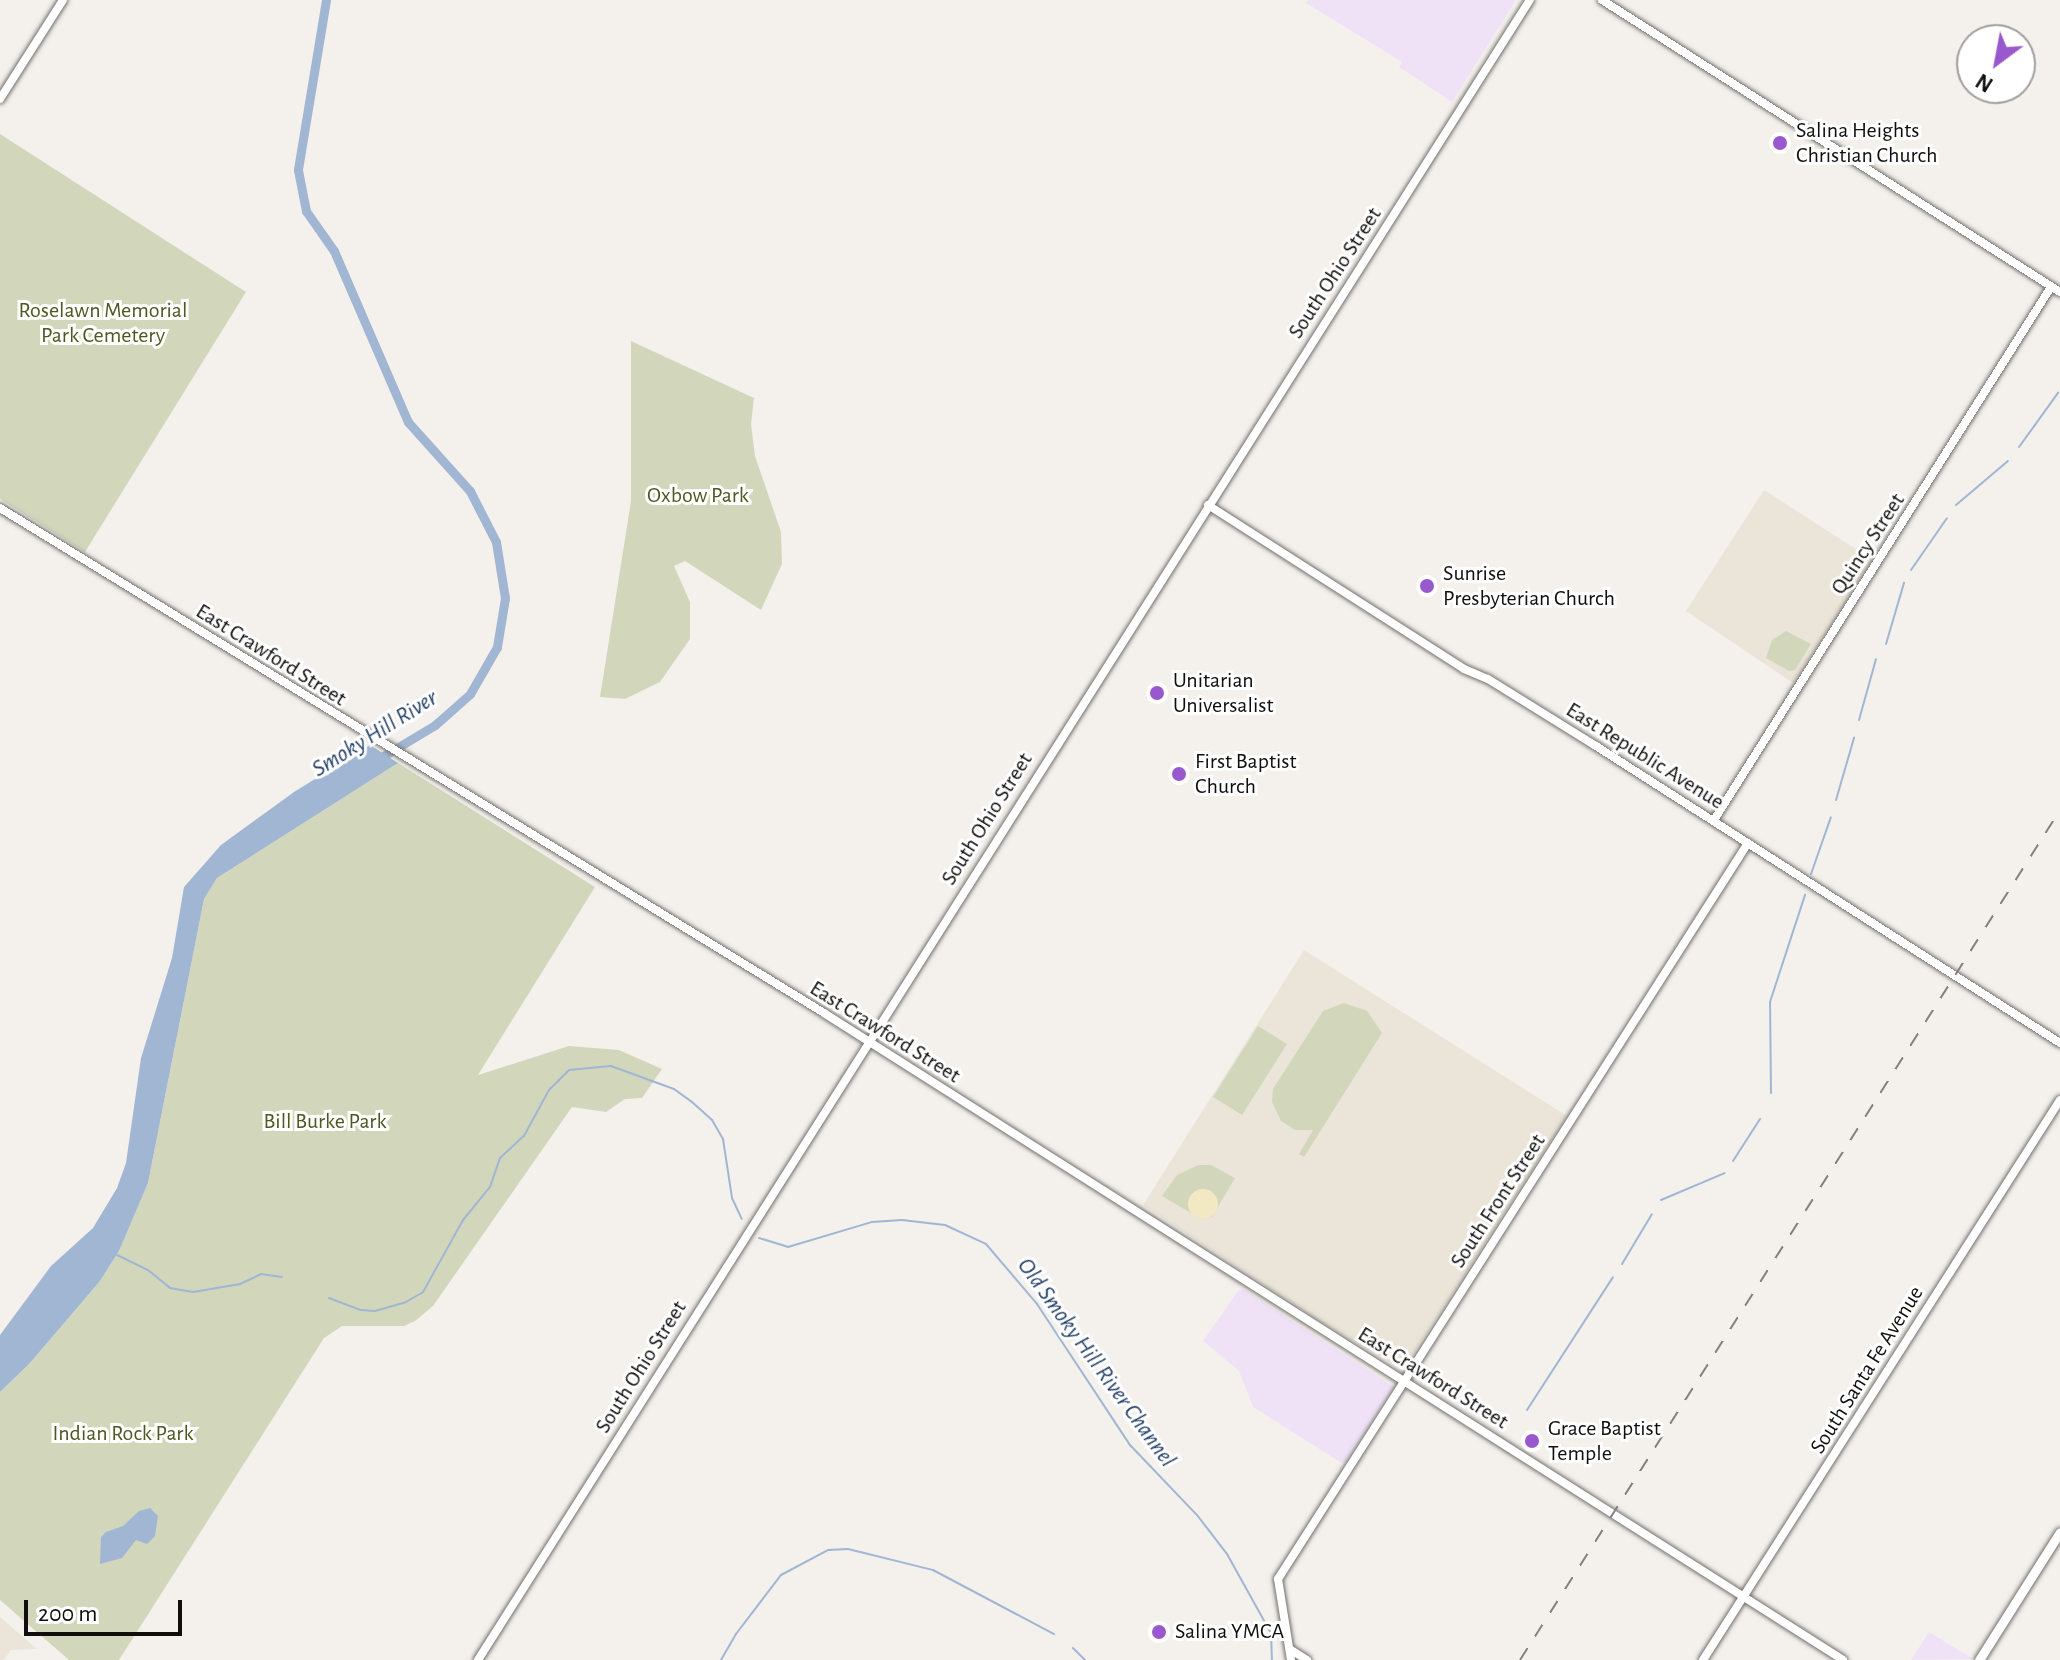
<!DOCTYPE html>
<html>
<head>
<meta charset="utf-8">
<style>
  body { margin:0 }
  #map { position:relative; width:2060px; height:1660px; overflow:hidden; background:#f4f1ed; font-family:"Alegreya Sans",sans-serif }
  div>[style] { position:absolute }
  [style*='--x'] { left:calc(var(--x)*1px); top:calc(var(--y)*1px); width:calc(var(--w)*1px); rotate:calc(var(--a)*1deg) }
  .commercial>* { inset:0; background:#f0e2f6 }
  .built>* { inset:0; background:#eae4d9 }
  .green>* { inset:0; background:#d2d7bc }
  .sand>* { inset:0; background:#f2e8c3 }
  .round { border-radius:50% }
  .water>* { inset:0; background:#a1b6d2 }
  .stream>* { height:2px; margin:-1px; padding:0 1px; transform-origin:1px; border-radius:1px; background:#a1b6d2 }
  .river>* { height:9px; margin:-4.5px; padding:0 4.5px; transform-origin:4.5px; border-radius:4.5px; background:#a1b6d2 }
  .roads { filter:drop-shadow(0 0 2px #72706c) drop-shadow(0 0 2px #72706c) }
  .secondary>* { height:8px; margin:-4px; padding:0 4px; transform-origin:4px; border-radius:4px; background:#fff }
  .primary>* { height:9px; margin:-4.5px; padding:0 4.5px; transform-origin:4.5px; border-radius:4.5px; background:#fff }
  .rail>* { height:2px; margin-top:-1px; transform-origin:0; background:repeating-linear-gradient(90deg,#83817e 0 14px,transparent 0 28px) }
  .dots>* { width:22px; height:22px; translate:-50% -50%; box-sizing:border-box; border:4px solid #fff; border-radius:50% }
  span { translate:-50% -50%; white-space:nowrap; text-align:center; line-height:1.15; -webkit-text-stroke:6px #fff; paint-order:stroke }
  .poi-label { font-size:22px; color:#100f0e }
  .left { translate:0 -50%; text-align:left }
  .street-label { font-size:22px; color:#100f0e }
  .park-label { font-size:22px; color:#505721 }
  .water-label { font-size:24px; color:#25426a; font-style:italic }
  .north { position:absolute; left:1956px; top:24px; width:80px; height:80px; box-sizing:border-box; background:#fff; border:2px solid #9f9f9f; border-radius:50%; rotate:212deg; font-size:22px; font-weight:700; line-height:32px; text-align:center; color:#100f0e }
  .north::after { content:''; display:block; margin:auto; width:28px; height:36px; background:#9958cd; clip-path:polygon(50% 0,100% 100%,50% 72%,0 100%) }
  .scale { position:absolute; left:24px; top:1600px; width:158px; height:36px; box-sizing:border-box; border:4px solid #100f0e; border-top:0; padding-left:10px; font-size:24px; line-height:28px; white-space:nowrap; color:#100f0e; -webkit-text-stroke:6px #fff; paint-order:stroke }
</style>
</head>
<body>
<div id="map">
  <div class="commercial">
    <i style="clip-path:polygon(1308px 0,1516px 0,1452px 102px,1399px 67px,1402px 62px,1306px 3px)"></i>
    <i style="clip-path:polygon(1243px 1289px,1394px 1387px,1346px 1462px,1340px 1462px,1253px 1407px,1239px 1371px,1203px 1341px,1238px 1291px)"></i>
    <i style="clip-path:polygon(1929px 1632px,1973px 1659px,1911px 1660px)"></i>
  </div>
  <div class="built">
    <i style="clip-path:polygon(1764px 490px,1873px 560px,1793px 683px,1686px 611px)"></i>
    <i style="clip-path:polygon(1304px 950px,1567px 1116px,1403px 1370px,1318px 1320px,1143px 1205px)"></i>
    <i style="clip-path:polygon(0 1617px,37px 1649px,11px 1650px,4px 1660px,0 1660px)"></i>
  </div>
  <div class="green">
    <i style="clip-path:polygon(0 134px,246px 292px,85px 552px,0 499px)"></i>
    <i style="clip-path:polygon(631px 341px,754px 398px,751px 424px,755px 456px,781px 532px,782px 564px,761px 610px,685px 561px,674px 566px,690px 602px,690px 639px,660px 682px,625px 699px,600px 697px,631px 501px)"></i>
    <i style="clip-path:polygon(1786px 631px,1811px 644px,1795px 670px,1789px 671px,1766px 658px,1772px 640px)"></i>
    <i style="clip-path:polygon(398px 763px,595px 887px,478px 1075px,569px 1046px,619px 1050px,662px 1069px,642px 1098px,625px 1099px,606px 1112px,572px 1107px,433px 1306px,415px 1321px,404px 1326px,342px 1326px,324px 1338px,119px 1660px,69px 1660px,0 1600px,0 1392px,30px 1363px,100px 1281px,119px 1251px,148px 1183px,204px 899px,217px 878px)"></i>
    <i style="clip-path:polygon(1344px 1003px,1367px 1011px,1382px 1033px,1304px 1157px,1299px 1154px,1313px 1130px,1295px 1130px,1281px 1121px,1272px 1102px,1273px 1089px,1323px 1011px)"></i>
    <i style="clip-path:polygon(1258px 1026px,1287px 1044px,1242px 1115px,1213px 1097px)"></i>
    <i style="clip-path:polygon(1198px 1165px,1211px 1165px,1235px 1178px,1212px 1217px,1201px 1219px,1162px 1196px,1177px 1175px)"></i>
  </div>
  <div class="sand">
    <i class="round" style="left:1188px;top:1189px;width:30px;height:30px"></i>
  </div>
  <div class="water">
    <i style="clip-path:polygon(370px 745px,398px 763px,217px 878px,204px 899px,148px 1183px,119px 1251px,100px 1281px,30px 1363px,0 1392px,0 1335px,51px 1266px,93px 1228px,117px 1188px,126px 1163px,141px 1058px,172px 958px,184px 887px,221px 845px,294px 792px)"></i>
    <i style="clip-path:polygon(150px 1508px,158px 1516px,155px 1536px,147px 1544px,136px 1540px,122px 1558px,100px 1564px,101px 1537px,106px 1532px,123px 1526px,139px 1511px)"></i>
  </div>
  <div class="stream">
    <i style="--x:2019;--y:447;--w:67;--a:-54.2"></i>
    <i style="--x:1956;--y:505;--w:68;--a:-40.2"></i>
    <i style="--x:1911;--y:570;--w:63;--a:-55.3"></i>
    <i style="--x:1886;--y:644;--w:64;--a:-73.6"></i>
    <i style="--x:1859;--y:720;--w:63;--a:-74.4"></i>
    <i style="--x:1836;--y:800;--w:65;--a:-73.8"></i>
    <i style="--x:1811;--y:874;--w:60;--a:-70.7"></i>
    <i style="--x:1771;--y:1093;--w:91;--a:-90.6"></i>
    <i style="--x:1770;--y:1002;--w:113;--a:-71.9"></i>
    <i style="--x:1733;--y:1161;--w:50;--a:-57.3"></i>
    <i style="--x:1661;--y:1200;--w:69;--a:-22.9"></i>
    <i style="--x:759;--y:1238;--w:30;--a:17"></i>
    <i style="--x:788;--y:1247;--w:88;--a:-16.6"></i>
    <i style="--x:872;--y:1222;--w:30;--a:-4"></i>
    <i style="--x:902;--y:1220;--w:43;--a:6.6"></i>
    <i style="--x:945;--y:1225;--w:45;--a:24.9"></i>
    <i style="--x:986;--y:1244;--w:79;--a:49.6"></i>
    <i style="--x:1037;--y:1304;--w:169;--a:56.6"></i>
    <i style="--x:1130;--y:1445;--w:97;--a:46.3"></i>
    <i style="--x:1197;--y:1515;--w:49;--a:52.4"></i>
    <i style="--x:1227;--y:1554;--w:90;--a:60.9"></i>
    <i style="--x:1271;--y:1633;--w:27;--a:88"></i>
    <i style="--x:117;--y:1255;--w:34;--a:26"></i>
    <i style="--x:148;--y:1270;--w:28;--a:39"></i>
    <i style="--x:170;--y:1288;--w:23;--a:10"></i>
    <i style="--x:193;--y:1292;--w:48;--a:-9.7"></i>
    <i style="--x:240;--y:1284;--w:23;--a:-25"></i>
    <i style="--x:261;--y:1274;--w:21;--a:8"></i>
    <i style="--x:1622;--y:1264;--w:58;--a:-59"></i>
    <i style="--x:329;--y:1298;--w:34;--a:21"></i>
    <i style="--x:361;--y:1310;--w:14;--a:4"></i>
    <i style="--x:375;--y:1311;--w:32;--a:-16"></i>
    <i style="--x:406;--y:1302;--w:20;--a:-30"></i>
    <i style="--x:423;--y:1292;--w:82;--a:-60.9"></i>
    <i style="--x:463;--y:1220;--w:43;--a:-50.7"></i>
    <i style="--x:490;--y:1187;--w:31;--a:-71"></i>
    <i style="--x:500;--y:1158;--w:33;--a:-43"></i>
    <i style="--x:524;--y:1136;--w:52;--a:-61.5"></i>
    <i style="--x:549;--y:1090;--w:28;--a:-45"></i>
    <i style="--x:569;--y:1070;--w:42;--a:-5.4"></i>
    <i style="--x:611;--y:1066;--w:67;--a:20.1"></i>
    <i style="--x:674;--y:1089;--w:22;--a:36"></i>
    <i style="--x:692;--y:1102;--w:27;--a:42"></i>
    <i style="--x:712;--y:1120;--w:22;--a:60"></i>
    <i style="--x:723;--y:1139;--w:60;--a:81.3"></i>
    <i style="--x:732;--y:1198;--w:23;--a:65"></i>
    <i style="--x:1527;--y:1410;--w:158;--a:-57.1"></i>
    <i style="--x:1073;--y:1648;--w:17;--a:45"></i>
    <i style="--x:721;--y:1660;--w:30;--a:-60"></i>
    <i style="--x:736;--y:1634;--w:74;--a:-52.7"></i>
    <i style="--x:781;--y:1575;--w:53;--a:-28"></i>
    <i style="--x:828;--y:1550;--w:20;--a:-3"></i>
    <i style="--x:848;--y:1549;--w:88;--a:13.9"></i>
    <i style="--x:933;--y:1570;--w:137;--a:27.9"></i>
  </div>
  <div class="river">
    <i style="--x:326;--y:0;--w:172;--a:99.4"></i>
    <i style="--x:298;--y:170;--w:42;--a:79"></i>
    <i style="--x:306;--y:211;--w:49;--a:55"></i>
    <i style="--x:334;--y:251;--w:186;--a:66.6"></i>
    <i style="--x:408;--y:422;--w:93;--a:48.1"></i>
    <i style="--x:470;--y:491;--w:57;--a:63"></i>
    <i style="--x:496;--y:542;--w:57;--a:80.9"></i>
    <i style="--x:505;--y:598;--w:50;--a:99.3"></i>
    <i style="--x:497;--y:647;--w:54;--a:119.9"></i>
    <i style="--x:470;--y:694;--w:47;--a:138.5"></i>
    <i style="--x:435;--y:725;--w:70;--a:149"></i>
  </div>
  <div class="roads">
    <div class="secondary">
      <i style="--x:1602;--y:0;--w:543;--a:32.52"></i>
      <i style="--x:0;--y:99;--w:117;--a:-57.5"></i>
      <i style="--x:1208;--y:505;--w:304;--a:32.6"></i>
      <i style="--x:1464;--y:669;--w:26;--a:23"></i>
      <i style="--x:1488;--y:679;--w:127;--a:31.8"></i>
      <i style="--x:1596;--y:746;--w:551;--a:32.62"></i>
      <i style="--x:0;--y:508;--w:966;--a:31.5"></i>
      <i style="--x:824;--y:1013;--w:1207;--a:32.41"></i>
      <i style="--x:1714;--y:820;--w:631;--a:-57.7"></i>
      <i style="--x:1291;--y:1650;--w:19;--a:32"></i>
      <i style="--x:478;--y:1660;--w:1965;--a:-57.64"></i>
      <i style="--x:1291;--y:1660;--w:82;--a:-99.1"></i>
      <i style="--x:1278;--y:1579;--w:873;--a:-57.44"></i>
      <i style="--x:1703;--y:1660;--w:664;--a:-57.48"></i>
    </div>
    <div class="primary">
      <i style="--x:1979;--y:1660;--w:151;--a:-57.7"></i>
    </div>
  </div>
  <div class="rail">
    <i style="--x:1520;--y:1660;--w:1007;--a:-57.57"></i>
  </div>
  <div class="dots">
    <i style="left:1780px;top:143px;background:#9958cd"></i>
    <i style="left:1427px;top:586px;background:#9958cd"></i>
    <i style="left:1157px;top:693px;background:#9958cd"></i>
    <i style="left:1179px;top:774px;background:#9958cd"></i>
    <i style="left:1532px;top:1441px;background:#9958cd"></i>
    <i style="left:1159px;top:1632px;background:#9958cd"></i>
  </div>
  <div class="poi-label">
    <span class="left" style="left:1796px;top:143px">Salina Heights<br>Christian Church</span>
    <span class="left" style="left:1443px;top:586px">Sunrise<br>Presbyterian Church</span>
    <span class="left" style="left:1173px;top:693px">Unitarian<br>Universalist</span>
    <span class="left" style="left:1195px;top:774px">First Baptist<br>Church</span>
    <span class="left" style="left:1548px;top:1441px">Grace Baptist<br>Temple</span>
    <span class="left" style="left:1175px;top:1632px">Salina YMCA</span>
  </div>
  <div class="street-label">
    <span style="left:1335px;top:273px;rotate:-57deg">South Ohio Street</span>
    <span style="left:1868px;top:544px;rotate:-57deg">Quincy Street</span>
    <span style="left:271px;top:655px;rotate:32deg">East Crawford Street</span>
    <span style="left:1645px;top:756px;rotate:32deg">East Republic Avenue</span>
    <span style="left:987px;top:819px;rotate:-58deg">South Ohio Street</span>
    <span style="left:885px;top:1032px;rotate:32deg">East Crawford Street</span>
    <span style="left:1498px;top:1201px;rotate:-57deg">South Front Street</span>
    <span style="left:641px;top:1367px;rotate:-58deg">South Ohio Street</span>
    <span style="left:1867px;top:1370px;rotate:-58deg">South Santa Fe Avenue</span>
    <span style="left:1433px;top:1378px;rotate:32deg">East Crawford Street</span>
  </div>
  <div class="park-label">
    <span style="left:103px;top:323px">Roselawn Memorial<br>Park Cemetery</span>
    <span style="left:698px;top:496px">Oxbow Park</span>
    <span style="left:325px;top:1122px">Bill Burke Park</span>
    <span style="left:123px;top:1434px">Indian Rock Park</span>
  </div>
  <div class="water-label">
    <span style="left:375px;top:734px;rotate:-32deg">Smoky Hill River</span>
    <span style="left:1096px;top:1363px;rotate:54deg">Old Smoky Hill River Channel</span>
  </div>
  <div class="north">N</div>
  <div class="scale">200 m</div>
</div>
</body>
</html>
